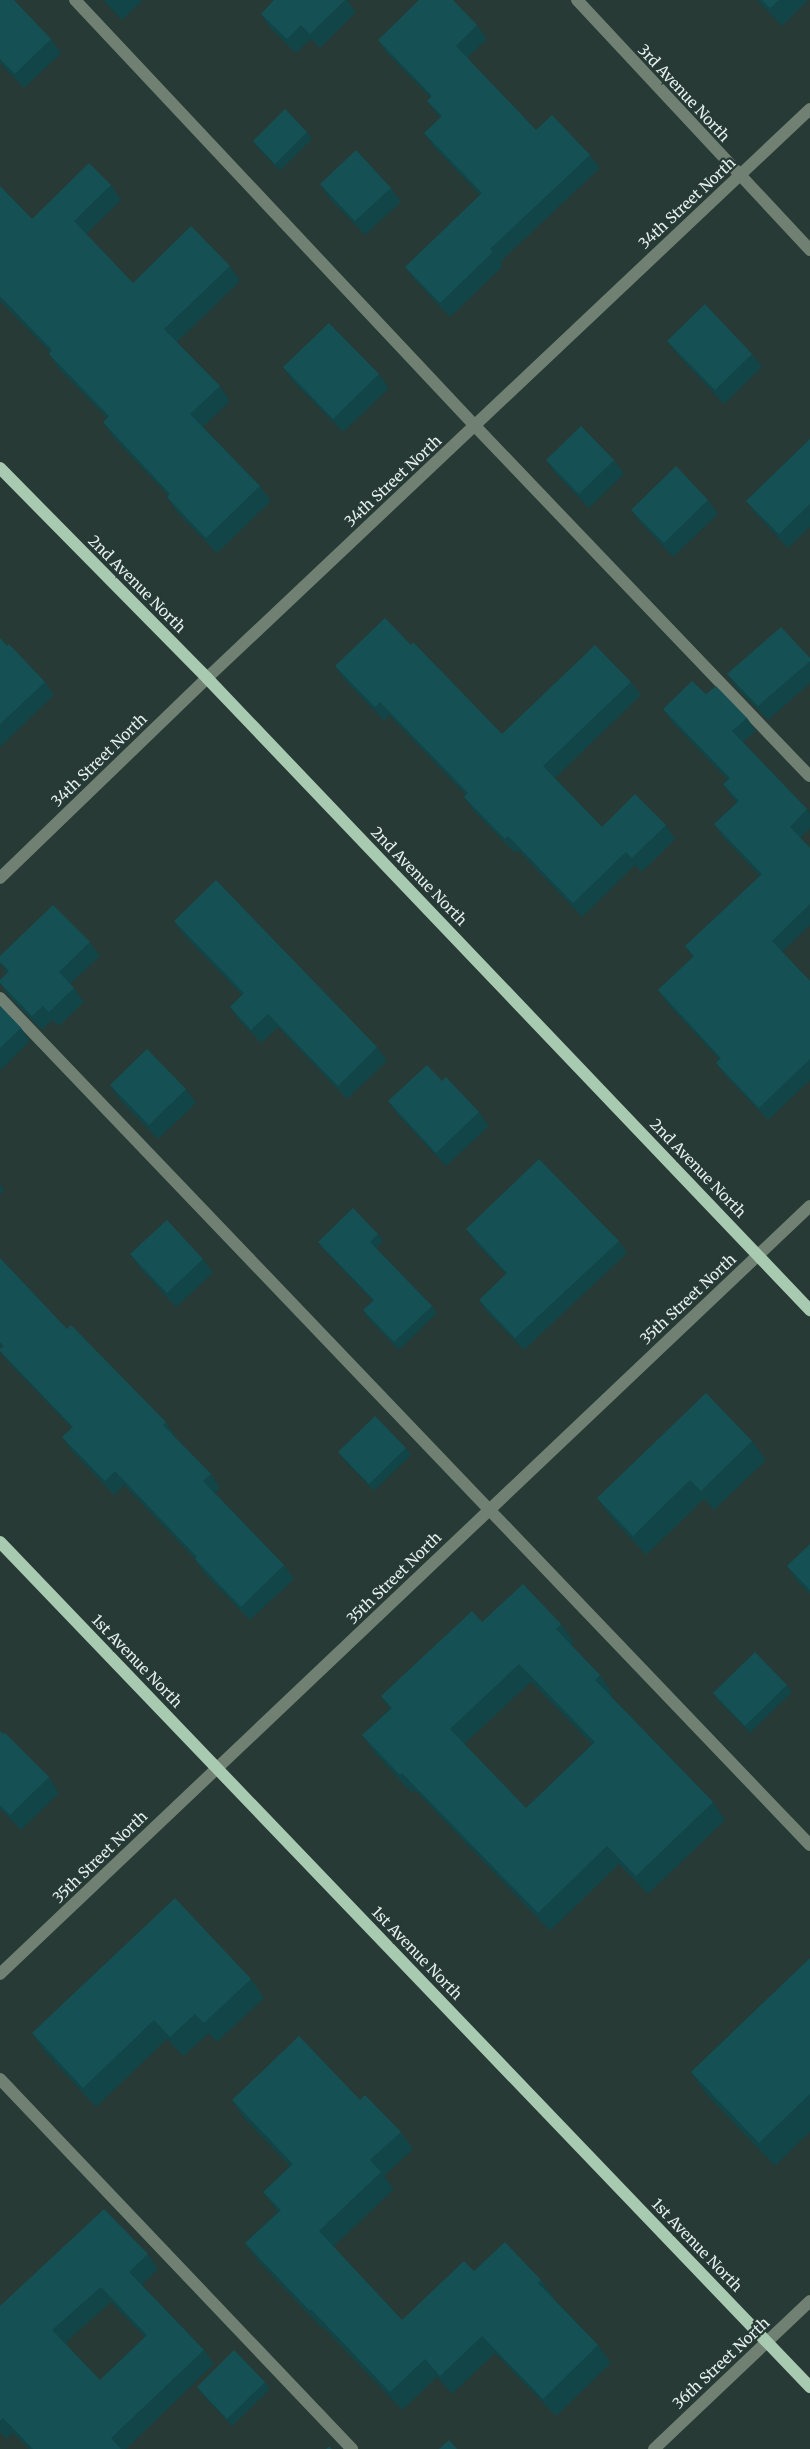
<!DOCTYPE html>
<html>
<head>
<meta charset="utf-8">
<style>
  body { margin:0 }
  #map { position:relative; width:810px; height:2449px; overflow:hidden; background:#273a35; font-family:Merriweather,serif }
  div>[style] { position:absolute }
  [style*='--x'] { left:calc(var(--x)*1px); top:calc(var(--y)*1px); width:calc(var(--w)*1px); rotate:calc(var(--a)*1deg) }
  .minor>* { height:12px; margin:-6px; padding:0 6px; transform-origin:6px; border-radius:6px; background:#708073 }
  .major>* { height:12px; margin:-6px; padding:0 6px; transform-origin:6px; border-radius:6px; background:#a8cab0 }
  .wall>* { inset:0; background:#124548 }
  .building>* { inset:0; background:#155054 }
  span { translate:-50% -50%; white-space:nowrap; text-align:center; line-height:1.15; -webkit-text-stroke:4.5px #273a35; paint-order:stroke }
  .street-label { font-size:15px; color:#e4efec }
</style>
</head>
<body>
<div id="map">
  <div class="minor">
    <i style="--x:75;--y:0;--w:584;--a:46.8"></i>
    <i style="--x:475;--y:426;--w:484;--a:46.3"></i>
    <i style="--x:577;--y:0;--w:342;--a:47"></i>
    <i style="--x:0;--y:878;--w:288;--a:-44"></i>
    <i style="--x:207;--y:678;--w:829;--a:-43.34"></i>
    <i style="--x:0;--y:998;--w:1172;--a:46.28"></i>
    <i style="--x:0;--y:1974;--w:1116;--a:-43.48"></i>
    <i style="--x:0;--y:2079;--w:511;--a:46.43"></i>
    <i style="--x:654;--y:2449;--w:215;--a:-43.5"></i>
  </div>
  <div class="major">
    <i style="--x:0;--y:468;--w:295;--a:45.4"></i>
    <i style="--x:207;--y:678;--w:874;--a:46.35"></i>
    <i style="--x:0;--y:1542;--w:1171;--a:46.21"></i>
  </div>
  <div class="wall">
    <i style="clip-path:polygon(0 0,51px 39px,61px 53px,24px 88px,0 63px)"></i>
    <i style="clip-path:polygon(103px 0,143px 0,122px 20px)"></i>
    <i style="clip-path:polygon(274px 0,347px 0,356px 12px,320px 48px,311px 39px,296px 53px,270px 28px,261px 14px)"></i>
    <i style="clip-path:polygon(757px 0,808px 0,782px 26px)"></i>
    <i style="clip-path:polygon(477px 25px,487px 39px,467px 58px,536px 130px,590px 155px,600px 168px,500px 262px,503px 266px,450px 317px,415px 280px,405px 267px,480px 195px,434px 147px,424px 133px,440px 118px,427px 101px,431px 98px,388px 54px,378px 40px)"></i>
    <i style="clip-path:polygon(307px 132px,312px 139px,280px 171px,258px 148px,253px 141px)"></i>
    <i style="clip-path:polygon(320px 184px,391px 188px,401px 202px,365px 235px,329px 198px)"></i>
    <i style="clip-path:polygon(111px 185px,121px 200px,86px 234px,133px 283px,230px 266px,240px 281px,177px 342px,220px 386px,230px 401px,203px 427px,260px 486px,271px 501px,217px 553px,177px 512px,167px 497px,168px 495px,113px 437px,103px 422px,107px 418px,59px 369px,49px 354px,50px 352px,0 301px,0 186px,32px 219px)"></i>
    <i style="clip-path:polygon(667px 341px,752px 354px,762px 367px,724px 404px,677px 354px)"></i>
    <i style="clip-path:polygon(283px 367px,379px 374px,389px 388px,343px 432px,293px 381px)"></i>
    <i style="clip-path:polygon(810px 439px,810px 527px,788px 548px,756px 514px,746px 501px)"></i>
    <i style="clip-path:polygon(546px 460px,614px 460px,624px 474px,589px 508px,555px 473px)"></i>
    <i style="clip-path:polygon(708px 500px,718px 514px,673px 557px,641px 523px,631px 510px)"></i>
    <i style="clip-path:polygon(0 638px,45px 682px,54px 695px,0 747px)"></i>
    <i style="clip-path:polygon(411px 645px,502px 734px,631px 682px,641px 695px,555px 778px,602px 827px,666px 825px,675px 839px,642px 872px,635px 865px,582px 917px,518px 850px,515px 853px,474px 811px,464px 797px,466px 795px,389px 715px,384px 721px,345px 680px,335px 666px)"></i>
    <i style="clip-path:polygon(810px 658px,810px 683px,768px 720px,737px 688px,727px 674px)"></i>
    <i style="clip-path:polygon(706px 694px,747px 718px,756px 731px,743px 742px,807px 809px,810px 813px,810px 828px,800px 838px,810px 848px,810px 925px,782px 952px,810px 981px,810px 1080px,768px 1120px,725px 1075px,716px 1063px,719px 1059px,667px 1003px,658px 990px,693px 957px,685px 946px,760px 876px,723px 837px,714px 824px,737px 802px,732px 797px,723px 784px,728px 780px,672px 722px,663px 709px)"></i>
    <i style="clip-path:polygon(174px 921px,377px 1047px,387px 1061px,347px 1099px,278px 1027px,261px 1043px,239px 1020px,230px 1007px,242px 995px,184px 935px)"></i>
    <i style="clip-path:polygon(90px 942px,100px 956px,70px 984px,74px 988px,84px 1002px,59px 1026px,52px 1020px,42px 1030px,8px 995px,0 983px,7px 973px,0 963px,0 956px)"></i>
    <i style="clip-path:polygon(0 1006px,21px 1028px,30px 1041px,0 1071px)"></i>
    <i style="clip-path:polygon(442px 1081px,479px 1112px,489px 1126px,446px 1166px,398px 1115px,388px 1101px)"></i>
    <i style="clip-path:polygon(110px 1085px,186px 1089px,196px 1103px,158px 1139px,119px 1099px)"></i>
    <i style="clip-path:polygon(0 1184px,4px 1190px,0 1194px)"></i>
    <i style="clip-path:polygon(466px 1229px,619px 1241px,627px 1253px,524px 1350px,487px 1312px,479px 1300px,506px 1274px,474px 1241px)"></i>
    <i style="clip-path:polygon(378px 1234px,383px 1241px,376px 1248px,432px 1306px,437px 1313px,399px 1350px,368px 1318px,363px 1310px,373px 1301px,323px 1249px,318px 1242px)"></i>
    <i style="clip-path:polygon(130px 1254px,203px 1259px,213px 1273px,176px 1307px,140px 1268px)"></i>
    <i style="clip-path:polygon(0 1258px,67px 1329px,166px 1422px,175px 1436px,175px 1437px,211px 1474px,220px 1488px,215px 1493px,284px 1565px,294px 1579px,250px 1620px,204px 1573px,195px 1559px,124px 1485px,114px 1495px,72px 1451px,62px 1437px,72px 1428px,9px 1363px,0 1351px,2px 1347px,0 1346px)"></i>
    <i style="clip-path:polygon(752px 1441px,766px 1460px,714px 1510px,704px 1499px,646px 1555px,611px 1517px,597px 1498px)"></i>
    <i style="clip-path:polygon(406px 1448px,411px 1455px,374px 1491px,343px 1459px,338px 1452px)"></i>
    <i style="clip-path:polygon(810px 1544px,810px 1594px,796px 1580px,787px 1566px)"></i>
    <i style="clip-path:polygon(evenodd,482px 1622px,561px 1624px,574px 1642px,571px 1645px,600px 1675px,612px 1693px,610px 1695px,713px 1802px,725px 1820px,648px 1894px,619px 1864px,550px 1931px,415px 1790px,412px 1793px,375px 1753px,362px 1735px,390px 1709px,381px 1696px,482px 1622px,531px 1682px,592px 1744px,526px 1808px,464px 1744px,531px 1682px)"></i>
    <i style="clip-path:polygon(787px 1685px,792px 1692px,750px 1733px,718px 1700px,713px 1693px)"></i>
    <i style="clip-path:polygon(0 1731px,49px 1777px,59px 1793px,21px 1830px,0 1809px)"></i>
    <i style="clip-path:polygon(810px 1958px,810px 2132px,775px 2166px,707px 2095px,691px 2072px)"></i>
    <i style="clip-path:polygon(251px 1979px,264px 1998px,217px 2042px,209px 2033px,183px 2056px,167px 2039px,96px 2107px,45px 2052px,32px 2033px)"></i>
    <i style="clip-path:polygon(232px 2100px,360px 2100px,401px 2132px,413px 2149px,384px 2176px,394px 2189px,333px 2247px,402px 2320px,474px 2271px,541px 2280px,553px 2297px,553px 2298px,598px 2345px,611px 2363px,556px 2416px,495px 2353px,452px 2394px,437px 2377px,402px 2410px,323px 2327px,322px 2328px,258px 2261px,245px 2243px,278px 2212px,263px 2192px,290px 2166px,244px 2118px)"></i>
    <i style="clip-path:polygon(evenodd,148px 2254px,158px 2269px,142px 2285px,204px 2350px,214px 2364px,126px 2449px,29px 2449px,13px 2433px,6px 2439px,0 2432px,0 2306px,148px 2254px,111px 2302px,145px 2337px,100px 2380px,65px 2343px,111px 2302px)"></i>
    <i style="clip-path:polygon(265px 2382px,270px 2389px,232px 2426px,202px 2394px,197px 2387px)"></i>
  </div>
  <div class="building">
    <i style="clip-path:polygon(0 0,14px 0,51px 39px,15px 74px,0 59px)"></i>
    <i style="clip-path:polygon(274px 0,345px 0,310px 34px,301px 25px,287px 39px,261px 14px)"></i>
    <i style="clip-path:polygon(419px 0,453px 0,477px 25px,456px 46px,536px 130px,552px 115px,590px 155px,490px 249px,493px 252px,440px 303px,405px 267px,482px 193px,424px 133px,442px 116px,427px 101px,432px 96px,378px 40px)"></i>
    <i style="clip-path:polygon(762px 0,779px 0,770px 8px)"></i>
    <i style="clip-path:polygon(285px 109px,307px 132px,275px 164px,253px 141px)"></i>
    <i style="clip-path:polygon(356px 150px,391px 188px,355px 221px,320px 184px)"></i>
    <i style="clip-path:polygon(89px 163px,111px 185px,74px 221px,133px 283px,191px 226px,230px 266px,164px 329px,220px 386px,190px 414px,260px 486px,206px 538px,167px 497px,170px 494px,103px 422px,109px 416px,49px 354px,52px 350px,0 296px,0 186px,32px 219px)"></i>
    <i style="clip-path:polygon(705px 304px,752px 354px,715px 390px,667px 341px)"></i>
    <i style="clip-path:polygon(329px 323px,379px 374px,333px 419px,283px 367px)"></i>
    <i style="clip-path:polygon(581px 426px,614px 460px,579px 494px,546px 460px)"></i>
    <i style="clip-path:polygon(810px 439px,810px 504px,779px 534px,746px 501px)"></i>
    <i style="clip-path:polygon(676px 466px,708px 500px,664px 543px,631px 510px)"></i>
    <i style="clip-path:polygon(385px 618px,411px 645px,413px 642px,502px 734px,595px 645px,631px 682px,543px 766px,602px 827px,635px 794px,666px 825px,632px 858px,626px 852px,573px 903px,508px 836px,505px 839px,464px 797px,468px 793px,380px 702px,375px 707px,335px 666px)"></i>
    <i style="clip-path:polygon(781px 627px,810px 658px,810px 661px,758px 706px,727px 674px)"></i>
    <i style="clip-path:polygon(0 638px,7px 646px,9px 644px,45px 682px,0 724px)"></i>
    <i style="clip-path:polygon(692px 681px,706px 694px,716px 686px,747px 718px,732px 731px,807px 809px,790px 827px,810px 848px,810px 904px,772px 941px,810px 981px,810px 1059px,759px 1108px,716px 1063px,721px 1058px,658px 990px,694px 956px,685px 946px,762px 874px,714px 824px,739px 801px,723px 784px,730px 778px,663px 709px)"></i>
    <i style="clip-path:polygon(216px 880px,377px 1047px,338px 1086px,268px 1014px,251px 1030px,230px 1007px,244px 993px,174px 921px)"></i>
    <i style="clip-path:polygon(53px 905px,90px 942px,59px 972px,74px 988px,49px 1012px,43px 1006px,32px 1016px,0 983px,0 980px,9px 971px,0 962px,0 956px)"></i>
    <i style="clip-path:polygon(0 1006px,21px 1028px,0 1048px)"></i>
    <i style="clip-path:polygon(147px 1049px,186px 1089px,149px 1125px,110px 1085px)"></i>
    <i style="clip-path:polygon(427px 1065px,442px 1081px,446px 1077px,479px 1112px,436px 1153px,388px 1101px)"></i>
    <i style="clip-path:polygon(539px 1159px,619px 1241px,515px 1338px,479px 1300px,507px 1273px,466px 1229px)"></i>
    <i style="clip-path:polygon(353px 1208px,378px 1234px,370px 1242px,432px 1306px,394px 1342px,363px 1310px,374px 1300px,318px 1242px)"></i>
    <i style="clip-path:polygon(167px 1220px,203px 1259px,167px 1293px,130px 1254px)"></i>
    <i style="clip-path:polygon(0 1258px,67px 1329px,71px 1325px,166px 1422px,163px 1425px,211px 1474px,203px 1481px,284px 1565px,241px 1607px,195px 1559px,197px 1557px,115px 1471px,105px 1481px,62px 1437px,73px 1427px,0 1351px,0 1349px,4px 1346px,0 1342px)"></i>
    <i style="clip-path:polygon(706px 1393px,752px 1441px,701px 1491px,690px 1480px,633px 1536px,597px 1498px)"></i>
    <i style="clip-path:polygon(375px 1416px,406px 1448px,369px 1484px,338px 1452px)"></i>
    <i style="clip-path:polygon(810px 1544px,810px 1590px,787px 1566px)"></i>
    <i style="clip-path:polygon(evenodd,523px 1584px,561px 1624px,556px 1629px,600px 1675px,595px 1680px,713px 1802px,636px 1876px,607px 1846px,538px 1913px,402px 1773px,400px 1775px,362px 1735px,392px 1708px,381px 1696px,472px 1611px,482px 1622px,523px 1584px,519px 1664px,595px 1742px,526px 1808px,450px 1729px,519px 1664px)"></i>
    <i style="clip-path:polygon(755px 1652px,787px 1685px,745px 1726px,713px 1693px)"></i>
    <i style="clip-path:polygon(0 1731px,3px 1734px,5px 1733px,49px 1777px,10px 1815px,0 1805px)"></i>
    <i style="clip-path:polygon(175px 1898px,251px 1979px,204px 2023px,195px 2014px,170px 2037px,154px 2020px,83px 2088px,32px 2033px)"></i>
    <i style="clip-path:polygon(810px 1958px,810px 2094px,759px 2143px,691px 2072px)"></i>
    <i style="clip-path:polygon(299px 2036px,360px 2100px,365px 2095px,401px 2132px,370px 2160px,381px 2172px,319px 2231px,402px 2320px,464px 2261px,474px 2271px,505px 2242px,541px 2280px,538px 2283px,598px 2345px,543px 2399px,482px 2336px,440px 2376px,425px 2359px,390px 2392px,311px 2309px,310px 2311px,245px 2243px,281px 2210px,263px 2192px,293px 2164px,232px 2100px)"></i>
    <i style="clip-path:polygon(evenodd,104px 2209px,148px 2254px,129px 2272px,204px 2350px,111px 2438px,121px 2449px,33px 2449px,3px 2418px,0 2421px,0 2306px,104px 2209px,101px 2287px,147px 2335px,100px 2380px,52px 2330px,101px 2287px)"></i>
    <i style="clip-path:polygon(234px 2350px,265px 2382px,227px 2419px,197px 2387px)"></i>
    <i style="clip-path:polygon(449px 2440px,457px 2449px,439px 2449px)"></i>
    <i style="clip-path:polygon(329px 2446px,332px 2449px,326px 2449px)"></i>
  </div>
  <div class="street-label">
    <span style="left:684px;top:93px;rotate:47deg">3rd Avenue North</span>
    <span style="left:687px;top:203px;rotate:-43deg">34th Street North</span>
    <span style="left:393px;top:481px;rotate:-43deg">34th Street North</span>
    <span style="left:137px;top:584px;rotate:45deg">2nd Avenue North</span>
    <span style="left:99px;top:760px;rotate:-44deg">34th Street North</span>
    <span style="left:419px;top:876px;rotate:46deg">2nd Avenue North</span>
    <span style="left:698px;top:1168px;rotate:46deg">2nd Avenue North</span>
    <span style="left:688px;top:1299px;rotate:-43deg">35th Street North</span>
    <span style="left:394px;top:1578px;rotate:-44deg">35th Street North</span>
    <span style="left:137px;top:1661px;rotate:46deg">1st Avenue North</span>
    <span style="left:100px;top:1857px;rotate:-44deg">35th Street North</span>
    <span style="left:417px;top:1953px;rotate:46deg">1st Avenue North</span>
    <span style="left:697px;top:2245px;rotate:46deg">1st Avenue North</span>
    <span style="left:721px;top:2363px;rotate:-43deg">36th Street North</span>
  </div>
</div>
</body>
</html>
